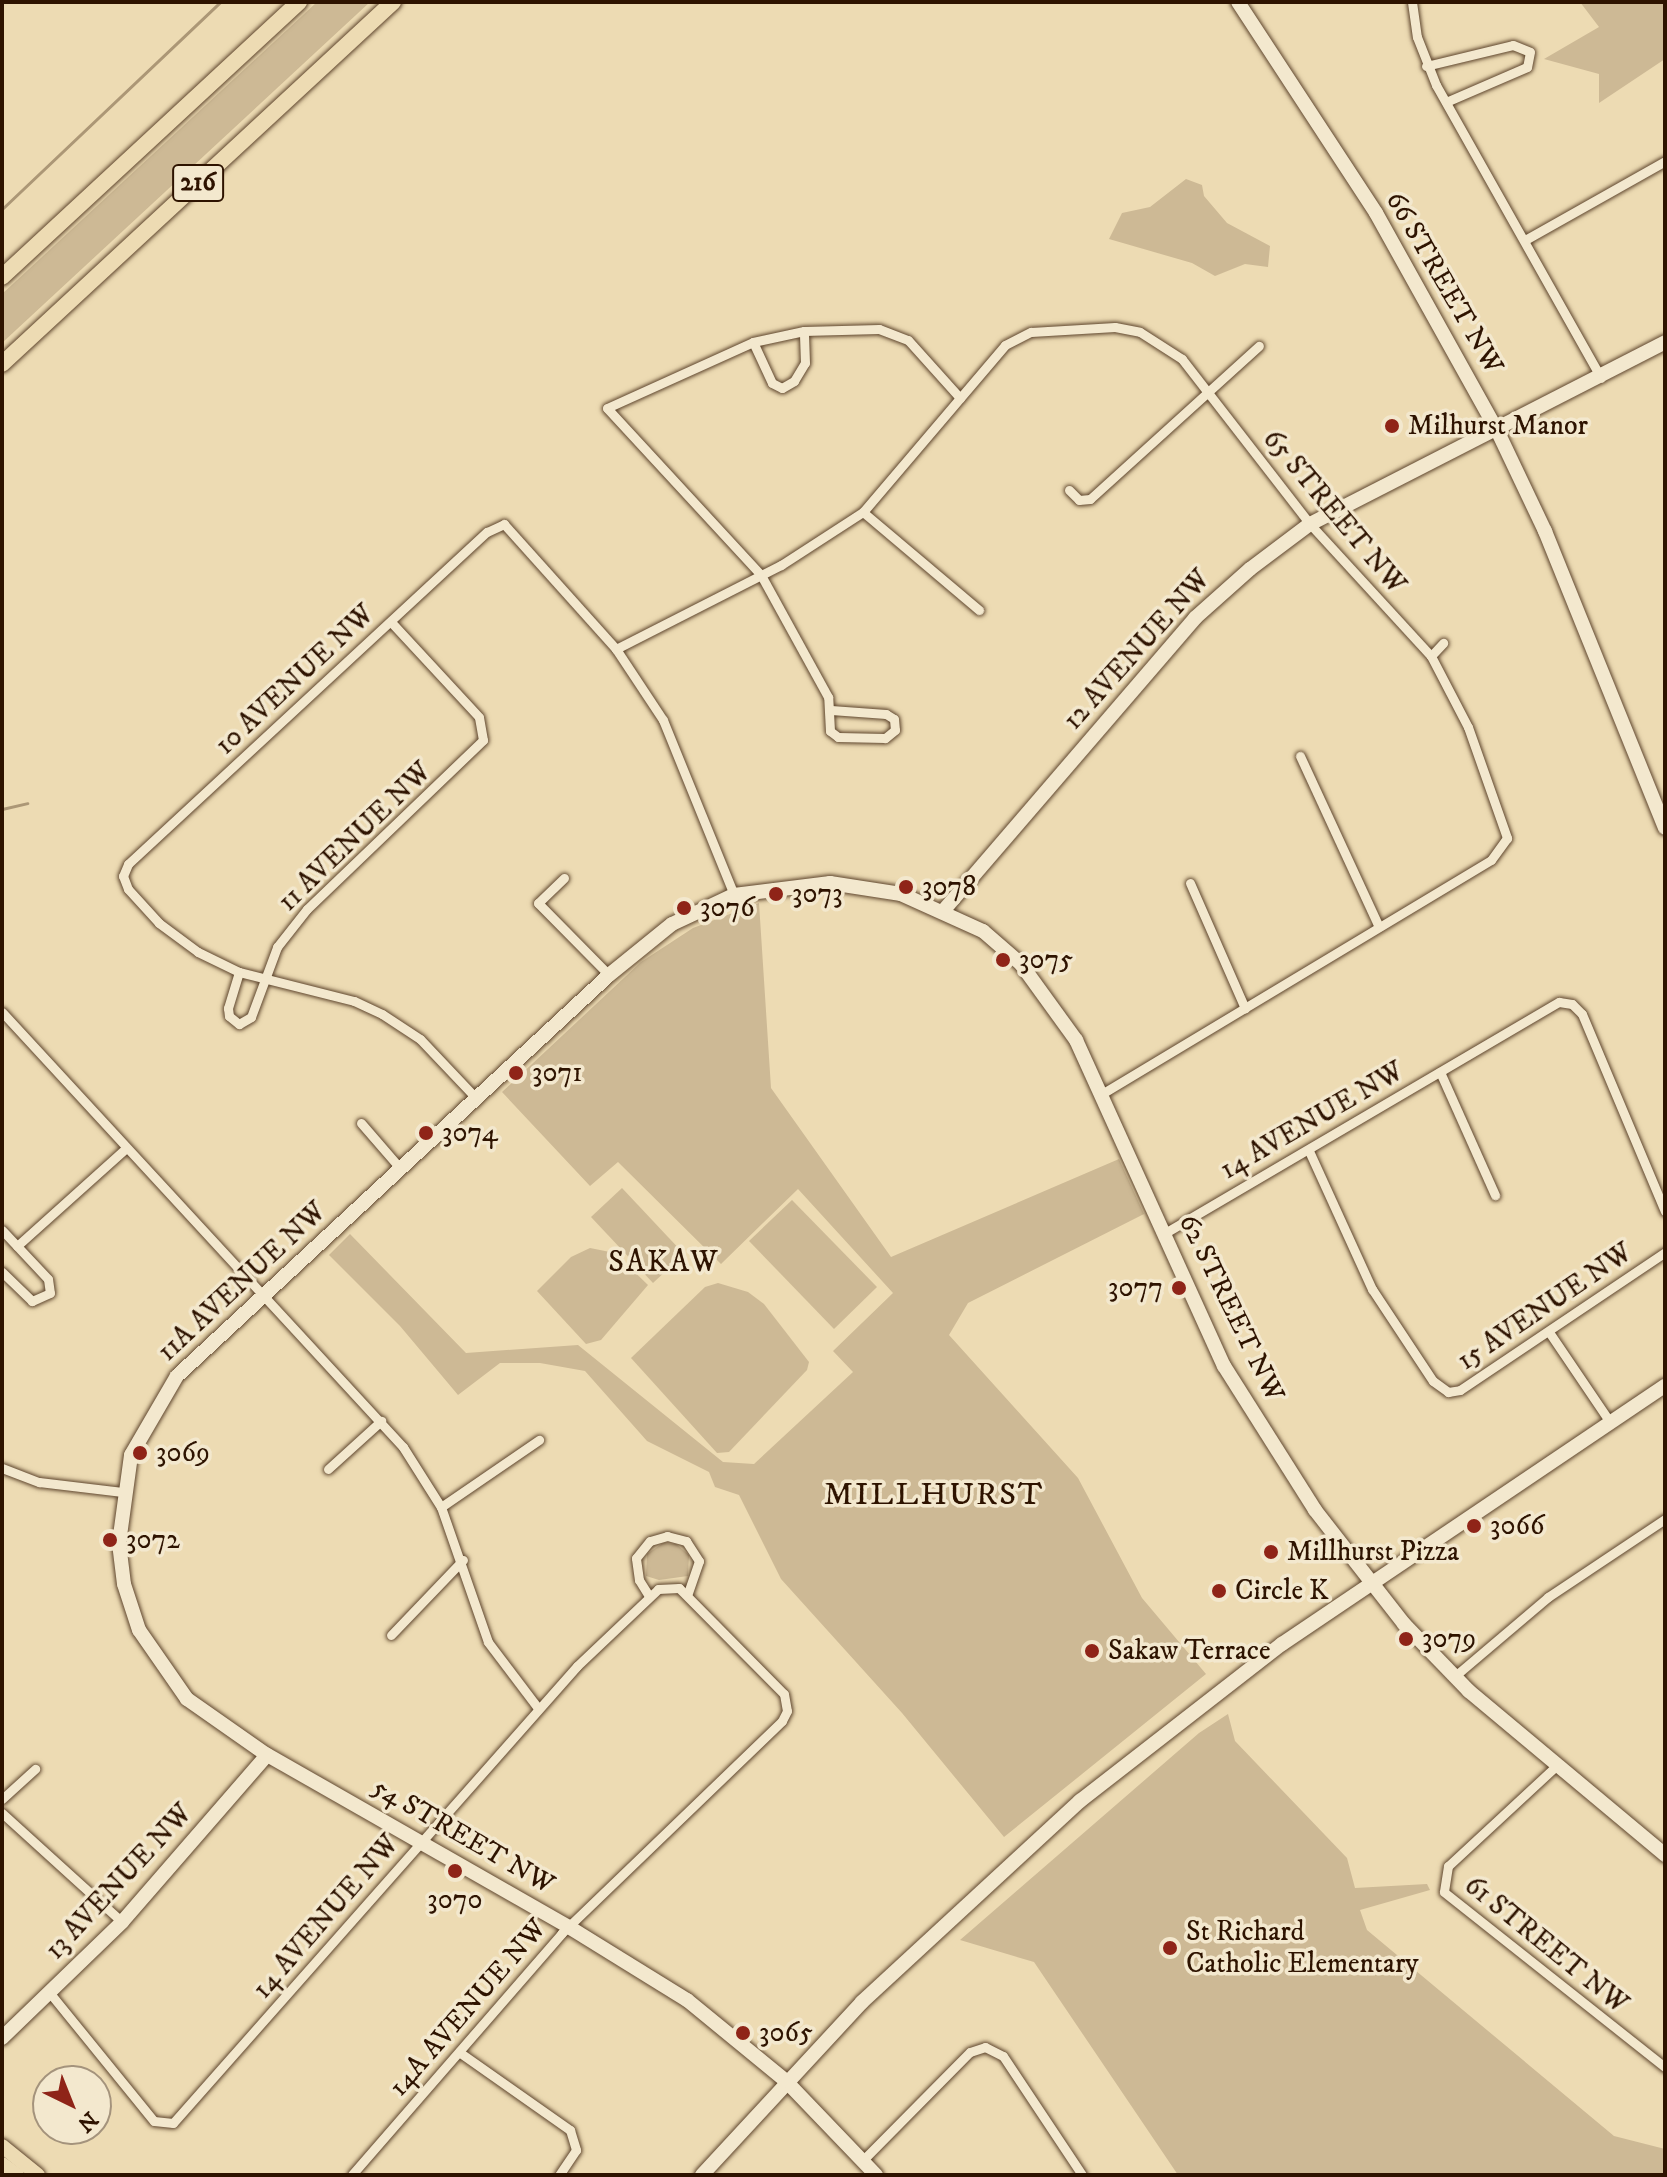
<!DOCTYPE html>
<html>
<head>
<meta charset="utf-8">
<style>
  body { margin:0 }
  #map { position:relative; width:1667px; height:2177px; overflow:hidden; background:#eddbb3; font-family:"IM FELL DW Pica",serif }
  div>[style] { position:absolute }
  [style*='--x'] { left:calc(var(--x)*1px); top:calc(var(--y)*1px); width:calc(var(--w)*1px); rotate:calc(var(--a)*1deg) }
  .green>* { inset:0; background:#cdb995 }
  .stream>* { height:3px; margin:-1.5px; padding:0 1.5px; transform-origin:1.5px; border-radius:1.5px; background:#ac9776 }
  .roads { filter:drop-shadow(0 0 2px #5e452d) drop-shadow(0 0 2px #5e452d) }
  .street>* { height:9px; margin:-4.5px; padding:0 4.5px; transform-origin:4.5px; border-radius:4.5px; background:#f3e8ce }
  .secondary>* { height:14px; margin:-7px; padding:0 7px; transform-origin:7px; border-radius:7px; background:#f3e8ce }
  .primary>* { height:14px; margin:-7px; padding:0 7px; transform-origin:7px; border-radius:7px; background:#eddbb3 }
  .highway>* { height:16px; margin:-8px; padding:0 8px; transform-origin:8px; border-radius:8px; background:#eddbb3 }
  .dots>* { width:22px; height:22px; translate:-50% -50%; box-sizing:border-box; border:4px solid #f3e8ce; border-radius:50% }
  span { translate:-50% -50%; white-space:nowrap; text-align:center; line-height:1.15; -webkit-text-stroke:7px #f3e8ce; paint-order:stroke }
  .shield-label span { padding:2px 6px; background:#f3e8ce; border:2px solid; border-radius:6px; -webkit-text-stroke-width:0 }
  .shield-label { font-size:26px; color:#2e1300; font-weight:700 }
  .street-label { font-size:28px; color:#2e1300 }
  .poi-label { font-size:28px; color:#2e1300 }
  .left { translate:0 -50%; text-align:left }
  .right { translate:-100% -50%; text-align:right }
  .neighbourhood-label { font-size:30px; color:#2e1300; letter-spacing:2px }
  .quarter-label { font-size:32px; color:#2e1300; letter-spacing:2px }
  .frame { position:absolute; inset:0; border:4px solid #2e1300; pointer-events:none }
  .north { position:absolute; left:32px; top:2065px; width:80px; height:80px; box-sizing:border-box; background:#f3e8ce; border:2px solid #a4937c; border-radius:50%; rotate:137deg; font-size:22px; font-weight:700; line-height:32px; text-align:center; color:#2e1300 }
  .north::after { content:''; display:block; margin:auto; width:28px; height:36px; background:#8f2418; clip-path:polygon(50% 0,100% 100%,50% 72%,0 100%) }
</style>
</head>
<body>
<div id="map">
  <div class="green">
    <i style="clip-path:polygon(317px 2px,370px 2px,2px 343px,2px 294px)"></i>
    <i style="clip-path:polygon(1580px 2px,1665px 2px,1665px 59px,1599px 103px,1599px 74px,1544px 59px,1599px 27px)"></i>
    <i style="clip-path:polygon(1186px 179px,1202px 185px,1204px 196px,1227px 223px,1270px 246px,1268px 267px,1245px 264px,1215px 276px,1192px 263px,1109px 239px,1122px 213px,1150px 207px)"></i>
    <i style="clip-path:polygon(759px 903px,771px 1088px,891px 1257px,1119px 1159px,1144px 1214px,968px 1303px,949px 1335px,1078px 1478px,1142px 1598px,1206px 1674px,1004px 1837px,902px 1713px,781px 1579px,739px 1495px,715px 1487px,709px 1472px,647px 1441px,585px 1371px,540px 1363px,500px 1363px,458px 1395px,400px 1326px,329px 1255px,350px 1234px,466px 1353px,578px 1345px,723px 1462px,754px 1464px,853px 1372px,833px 1351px,893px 1293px,798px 1189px,721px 1264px,618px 1162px,590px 1186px,502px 1092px,641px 962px,693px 928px)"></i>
    <i style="clip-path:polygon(622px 1188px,684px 1254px,653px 1283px,591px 1217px)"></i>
    <i style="clip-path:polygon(792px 1200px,877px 1287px,834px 1329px,749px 1241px)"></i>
    <i style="clip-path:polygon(590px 1248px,615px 1253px,648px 1285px,601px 1340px,586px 1344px,537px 1291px,571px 1257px)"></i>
    <i style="clip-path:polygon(718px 1283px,748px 1292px,764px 1304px,809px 1362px,807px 1370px,729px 1452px,717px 1453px,631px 1358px,705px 1287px)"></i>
    <i style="clip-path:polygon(663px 1543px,676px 1544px,689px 1555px,688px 1576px,659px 1580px,646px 1576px,647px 1554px)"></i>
    <i style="clip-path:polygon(1228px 1714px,1235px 1741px,1347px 1858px,1355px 1888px,1427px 1884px,1430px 1890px,1360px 1910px,1367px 1930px,1614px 2136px,1665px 2149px,1665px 2175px,1178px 2175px,1034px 1962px,960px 1940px,1199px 1733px)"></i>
  </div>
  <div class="stream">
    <i style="--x:2;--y:209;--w:301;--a:-43.5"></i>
    <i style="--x:2;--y:809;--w:26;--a:-13"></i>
  </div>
  <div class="roads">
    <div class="street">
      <i style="--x:1412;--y:2;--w:35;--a:82"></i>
      <i style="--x:1417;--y:37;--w:52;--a:68.4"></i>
      <i style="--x:1436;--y:85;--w:336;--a:60.6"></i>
      <i style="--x:1426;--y:66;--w:89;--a:-13.6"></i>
      <i style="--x:1513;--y:45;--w:18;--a:22"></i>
      <i style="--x:1530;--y:52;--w:15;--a:101"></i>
      <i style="--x:1527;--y:67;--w:88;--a:156.6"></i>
      <i style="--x:1525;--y:240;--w:161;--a:-29.4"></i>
      <i style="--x:753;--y:342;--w:45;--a:65.1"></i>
      <i style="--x:772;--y:383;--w:11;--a:27"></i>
      <i style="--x:782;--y:388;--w:14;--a:-30"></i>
      <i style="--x:794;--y:381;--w:21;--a:-59"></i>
      <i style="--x:805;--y:363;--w:32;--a:-92"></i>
      <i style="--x:1069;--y:490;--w:14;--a:45"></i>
      <i style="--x:1079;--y:500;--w:11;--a:-5"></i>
      <i style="--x:1090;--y:499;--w:228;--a:-42.2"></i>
      <i style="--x:863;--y:512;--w:152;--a:40.2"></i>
      <i style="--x:616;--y:649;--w:185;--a:-27"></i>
      <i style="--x:781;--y:565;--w:98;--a:-32.9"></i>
      <i style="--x:863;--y:512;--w:219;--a:-49.6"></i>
      <i style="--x:1005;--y:345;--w:29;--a:-27"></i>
      <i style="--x:1031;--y:332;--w:84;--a:-3.4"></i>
      <i style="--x:1115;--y:327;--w:25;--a:11"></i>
      <i style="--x:1140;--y:332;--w:50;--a:32.7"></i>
      <i style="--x:1182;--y:359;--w:209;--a:52.2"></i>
      <i style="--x:1310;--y:524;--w:179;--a:47.5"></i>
      <i style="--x:1431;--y:656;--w:80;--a:62.5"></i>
      <i style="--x:1468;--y:727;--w:118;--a:70.6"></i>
      <i style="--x:1507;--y:838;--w:27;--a:126"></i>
      <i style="--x:1491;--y:860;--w:455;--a:149"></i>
      <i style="--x:1431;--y:656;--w:18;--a:-47"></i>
      <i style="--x:831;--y:710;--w:55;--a:4.2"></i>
      <i style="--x:886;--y:714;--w:9;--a:32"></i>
      <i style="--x:894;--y:719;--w:11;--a:85"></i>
      <i style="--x:895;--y:730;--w:13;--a:141"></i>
      <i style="--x:885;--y:738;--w:47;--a:-178.8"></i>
      <i style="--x:838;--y:737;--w:10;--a:-143"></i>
      <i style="--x:830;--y:731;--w:34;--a:-93"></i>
      <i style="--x:828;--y:697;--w:139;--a:-118.8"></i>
      <i style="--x:761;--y:575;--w:227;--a:-132.7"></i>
      <i style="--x:607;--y:408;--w:160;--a:-24.3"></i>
      <i style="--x:753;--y:342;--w:52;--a:-12.2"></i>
      <i style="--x:804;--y:331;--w:75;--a:-1.5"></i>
      <i style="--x:879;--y:329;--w:31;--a:21"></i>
      <i style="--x:908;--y:340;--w:78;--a:48.1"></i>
      <i style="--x:1300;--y:756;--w:188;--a:65.2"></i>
      <i style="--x:564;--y:878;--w:36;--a:136"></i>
      <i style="--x:538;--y:903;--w:101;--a:45.4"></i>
      <i style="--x:1190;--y:883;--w:137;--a:66.3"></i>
      <i style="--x:239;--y:972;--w:38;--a:107"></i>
      <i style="--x:228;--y:1008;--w:8;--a:83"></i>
      <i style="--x:229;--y:1016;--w:13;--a:39"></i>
      <i style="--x:239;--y:1024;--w:14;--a:-30"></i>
      <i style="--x:251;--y:1017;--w:75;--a:-69.6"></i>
      <i style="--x:277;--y:947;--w:48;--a:-51.7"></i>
      <i style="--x:307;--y:909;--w:244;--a:-43.8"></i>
      <i style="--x:483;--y:740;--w:23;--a:-100"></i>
      <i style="--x:479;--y:717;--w:129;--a:-132.8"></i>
      <i style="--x:2;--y:1012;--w:592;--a:47.33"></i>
      <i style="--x:403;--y:1447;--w:71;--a:57.7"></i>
      <i style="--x:441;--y:1507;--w:143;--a:70.8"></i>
      <i style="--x:488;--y:1642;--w:83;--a:52.9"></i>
      <i style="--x:1440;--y:1072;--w:135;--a:65.9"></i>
      <i style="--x:475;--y:1097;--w:80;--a:-133.5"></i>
      <i style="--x:420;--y:1039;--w:45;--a:-146.7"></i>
      <i style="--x:382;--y:1014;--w:31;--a:-155"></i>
      <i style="--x:354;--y:1001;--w:119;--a:-165.8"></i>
      <i style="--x:239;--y:972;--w:46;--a:-154"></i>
      <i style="--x:198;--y:952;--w:49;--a:-143.4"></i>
      <i style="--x:159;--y:923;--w:46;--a:-132.4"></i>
      <i style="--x:128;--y:889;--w:14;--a:-111"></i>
      <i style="--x:123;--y:876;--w:13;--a:-67"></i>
      <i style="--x:128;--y:864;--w:489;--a:-42.8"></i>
      <i style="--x:487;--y:532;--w:19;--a:-25"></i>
      <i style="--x:504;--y:524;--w:168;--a:48.1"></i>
      <i style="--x:616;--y:649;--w:85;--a:56.5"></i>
      <i style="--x:663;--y:720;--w:189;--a:67.9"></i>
      <i style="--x:361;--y:1123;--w:60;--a:49.1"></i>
      <i style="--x:1309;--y:1151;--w:152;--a:65.5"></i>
      <i style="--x:1372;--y:1289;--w:110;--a:56.5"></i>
      <i style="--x:1433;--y:1381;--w:19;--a:36"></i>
      <i style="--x:1448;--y:1392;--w:12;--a:-9"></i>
      <i style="--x:1460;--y:1390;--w:247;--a:-33.9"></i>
      <i style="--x:2;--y:1230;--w:67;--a:46.8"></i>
      <i style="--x:48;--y:1279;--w:14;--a:82"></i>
      <i style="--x:50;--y:1293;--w:20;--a:156"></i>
      <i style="--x:32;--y:1301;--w:42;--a:-136"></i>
      <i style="--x:1165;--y:1233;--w:457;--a:-30.4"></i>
      <i style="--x:1559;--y:1002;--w:13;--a:9"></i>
      <i style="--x:1572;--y:1004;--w:14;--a:45"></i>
      <i style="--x:1582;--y:1014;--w:214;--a:67.2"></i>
      <i style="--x:17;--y:1246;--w:145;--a:-41.9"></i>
      <i style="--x:1549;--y:1332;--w:109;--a:55.9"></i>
      <i style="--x:2;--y:1468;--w:40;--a:21"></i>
      <i style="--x:39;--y:1482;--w:84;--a:6.9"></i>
      <i style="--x:328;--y:1469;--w:72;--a:-42.2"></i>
      <i style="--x:441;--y:1507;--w:119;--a:-34.4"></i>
      <i style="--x:649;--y:1596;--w:19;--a:-122"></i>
      <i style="--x:639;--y:1580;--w:22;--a:-98"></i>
      <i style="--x:636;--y:1558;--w:22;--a:-51"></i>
      <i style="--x:650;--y:1541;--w:18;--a:-16"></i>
      <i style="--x:667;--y:1536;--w:20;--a:15"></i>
      <i style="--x:686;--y:1541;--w:24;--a:57"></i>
      <i style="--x:699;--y:1561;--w:34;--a:109"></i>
      <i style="--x:391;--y:1635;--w:104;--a:-46.2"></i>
      <i style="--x:1455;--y:1676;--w:122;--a:-40.3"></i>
      <i style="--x:1548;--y:1597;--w:141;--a:-33.7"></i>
      <i style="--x:1555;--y:1767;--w:146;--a:137.2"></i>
      <i style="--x:1448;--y:1866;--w:26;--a:99"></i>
      <i style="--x:1444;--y:1892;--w:282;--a:38.4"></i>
      <i style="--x:2;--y:1799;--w:45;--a:-42.3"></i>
      <i style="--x:2;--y:1813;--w:162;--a:42.2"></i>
      <i style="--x:49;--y:1992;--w:166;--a:50.9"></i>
      <i style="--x:154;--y:2121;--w:19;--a:6"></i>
      <i style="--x:173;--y:2123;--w:610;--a:-48.52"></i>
      <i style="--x:577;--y:1666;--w:112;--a:-43.5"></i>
      <i style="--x:658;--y:1589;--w:21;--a:-3"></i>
      <i style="--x:679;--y:1588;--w:149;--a:45.3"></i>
      <i style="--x:784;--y:1694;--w:17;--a:80"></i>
      <i style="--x:787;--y:1711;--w:11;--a:117"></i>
      <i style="--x:782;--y:1721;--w:306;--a:136.1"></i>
      <i style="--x:562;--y:1933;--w:320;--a:131"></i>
      <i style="--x:459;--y:2052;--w:136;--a:35.1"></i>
      <i style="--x:570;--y:2130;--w:21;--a:73"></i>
      <i style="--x:576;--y:2150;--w:30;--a:124"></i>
      <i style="--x:863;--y:2160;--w:152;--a:-45.3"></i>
      <i style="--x:970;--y:2052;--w:16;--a:-18"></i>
      <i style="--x:985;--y:2047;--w:20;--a:27"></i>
      <i style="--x:1003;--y:2056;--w:143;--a:56.4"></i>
    </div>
    <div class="secondary">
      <i style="--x:1238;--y:2;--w:252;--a:56.8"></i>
      <i style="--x:1376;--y:213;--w:248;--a:60.9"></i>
      <i style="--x:1497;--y:430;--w:112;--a:64.6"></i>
      <i style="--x:1545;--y:531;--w:320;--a:68"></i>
      <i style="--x:944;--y:910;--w:385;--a:-49.3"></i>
      <i style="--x:1195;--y:618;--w:74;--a:-41.7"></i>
      <i style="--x:1250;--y:569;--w:75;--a:-36.9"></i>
      <i style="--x:1310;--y:524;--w:399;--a:-27.1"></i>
      <i style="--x:2;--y:2038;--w:167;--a:-44"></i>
      <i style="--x:122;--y:1922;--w:221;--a:-49"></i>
      <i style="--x:702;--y:2175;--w:236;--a:-47.2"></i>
      <i style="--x:862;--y:2002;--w:297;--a:-42.7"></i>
      <i style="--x:1080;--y:1801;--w:256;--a:-37.9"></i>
      <i style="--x:1282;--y:1644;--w:462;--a:-34"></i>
      <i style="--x:876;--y:2175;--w:130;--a:-133.8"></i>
      <i style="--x:786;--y:2081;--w:128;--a:-140.7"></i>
      <i style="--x:687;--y:2000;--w:139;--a:-148.3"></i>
      <i style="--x:569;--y:1927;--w:348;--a:-150.3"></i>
      <i style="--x:267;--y:1755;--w:98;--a:-145"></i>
      <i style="--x:187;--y:1699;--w:84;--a:-124.8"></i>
      <i style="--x:139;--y:1630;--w:48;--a:-108.1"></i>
      <i style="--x:124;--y:1584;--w:41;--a:-97"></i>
      <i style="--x:119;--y:1543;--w:89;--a:-82.2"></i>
      <i style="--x:131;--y:1455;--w:91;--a:-59.8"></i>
      <i style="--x:177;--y:1376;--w:589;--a:-42.87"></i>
      <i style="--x:609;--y:975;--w:81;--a:-39"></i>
      <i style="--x:672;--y:924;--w:68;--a:-25.1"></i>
      <i style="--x:734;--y:895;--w:97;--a:-7.1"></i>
      <i style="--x:830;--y:883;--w:72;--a:8.8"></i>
      <i style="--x:901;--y:894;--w:90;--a:24.3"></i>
      <i style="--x:983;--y:931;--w:50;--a:41"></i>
      <i style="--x:1021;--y:964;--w:94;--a:54.1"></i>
      <i style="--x:1076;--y:1040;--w:358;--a:65.6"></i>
      <i style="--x:1224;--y:1366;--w:170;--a:57.7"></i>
      <i style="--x:1315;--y:1510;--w:145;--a:52"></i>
      <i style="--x:1404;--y:1624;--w:93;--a:45.9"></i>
      <i style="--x:1469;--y:1691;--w:256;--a:39.9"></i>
    </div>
    <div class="primary">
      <i style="--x:2;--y:2146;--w:46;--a:38.9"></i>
      <i style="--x:2;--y:2164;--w:19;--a:36"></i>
    </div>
    <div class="highway">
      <i style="--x:2;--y:277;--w:405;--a:-42.8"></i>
      <i style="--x:2;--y:364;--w:533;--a:-42.79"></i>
    </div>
  </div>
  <div class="dots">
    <i style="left:1392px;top:426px;background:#8f2418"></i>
    <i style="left:906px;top:887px;background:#8f2418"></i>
    <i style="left:776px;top:894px;background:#8f2418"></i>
    <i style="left:684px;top:908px;background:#8f2418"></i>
    <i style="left:1003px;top:960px;background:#8f2418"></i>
    <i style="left:516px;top:1073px;background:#8f2418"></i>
    <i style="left:426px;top:1133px;background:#8f2418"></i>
    <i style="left:1179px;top:1288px;background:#8f2418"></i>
    <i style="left:140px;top:1453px;background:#8f2418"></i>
    <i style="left:1474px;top:1526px;background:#8f2418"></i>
    <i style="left:110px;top:1540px;background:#8f2418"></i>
    <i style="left:1271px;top:1552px;background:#8f2418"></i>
    <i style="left:1219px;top:1591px;background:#8f2418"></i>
    <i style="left:1406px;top:1639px;background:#8f2418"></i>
    <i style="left:1092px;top:1651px;background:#8f2418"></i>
    <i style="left:455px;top:1871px;background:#8f2418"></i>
    <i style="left:1170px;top:1948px;background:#8f2418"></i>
    <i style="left:743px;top:2033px;background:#8f2418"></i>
  </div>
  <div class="shield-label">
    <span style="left:198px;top:183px">216</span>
  </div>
  <div class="street-label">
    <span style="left:1444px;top:283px;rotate:60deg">66 STREET NW</span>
    <span style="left:1334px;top:512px;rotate:50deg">65 STREET NW</span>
    <span style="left:1137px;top:650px;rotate:-48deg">12 AVENUE NW</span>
    <span style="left:295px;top:680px;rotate:-43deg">10 AVENUE NW</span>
    <span style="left:355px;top:837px;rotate:-44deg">11 AVENUE NW</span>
    <span style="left:1312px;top:1121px;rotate:-30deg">14 AVENUE NW</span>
    <span style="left:242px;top:1282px;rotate:-43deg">11A AVENUE NW</span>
    <span style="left:1545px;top:1307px;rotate:-34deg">15 AVENUE NW</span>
    <span style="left:1231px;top:1308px;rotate:64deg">62 STREET NW</span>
    <span style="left:463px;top:1836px;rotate:30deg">54 STREET NW</span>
    <span style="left:119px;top:1882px;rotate:-47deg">13 AVENUE NW</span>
    <span style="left:326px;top:1917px;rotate:-49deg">14 AVENUE NW</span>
    <span style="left:1546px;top:1945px;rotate:39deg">61 STREET NW</span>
    <span style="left:468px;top:2008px;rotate:-49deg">14A AVENUE NW</span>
  </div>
  <div class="poi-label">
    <span class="left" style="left:1408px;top:426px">Milhurst Manor</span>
    <span class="left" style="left:922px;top:887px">3078</span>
    <span class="left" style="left:792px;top:894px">3073</span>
    <span class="left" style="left:700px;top:908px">3076</span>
    <span class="left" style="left:1019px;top:960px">3075</span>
    <span class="left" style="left:532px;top:1073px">3071</span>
    <span class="left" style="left:442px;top:1133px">3074</span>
    <span class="right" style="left:1163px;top:1288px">3077</span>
    <span class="left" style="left:156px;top:1453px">3069</span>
    <span class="left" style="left:1490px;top:1526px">3066</span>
    <span class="left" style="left:126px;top:1540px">3072</span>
    <span class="left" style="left:1287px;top:1552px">Millhurst Pizza</span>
    <span class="left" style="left:1235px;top:1591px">Circle K</span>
    <span class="left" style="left:1422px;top:1639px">3079</span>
    <span class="left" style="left:1108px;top:1651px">Sakaw Terrace</span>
    <span style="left:455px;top:1900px">3070</span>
    <span class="left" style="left:1186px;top:1948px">St Richard<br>Catholic Elementary</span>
    <span class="left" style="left:759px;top:2033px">3065</span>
  </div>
  <div class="neighbourhood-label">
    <span style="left:664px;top:1263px">SAKAW</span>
  </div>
  <div class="quarter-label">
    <span style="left:934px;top:1495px">MILLHURST</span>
  </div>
  <div class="frame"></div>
  <div class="north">N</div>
</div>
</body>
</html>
